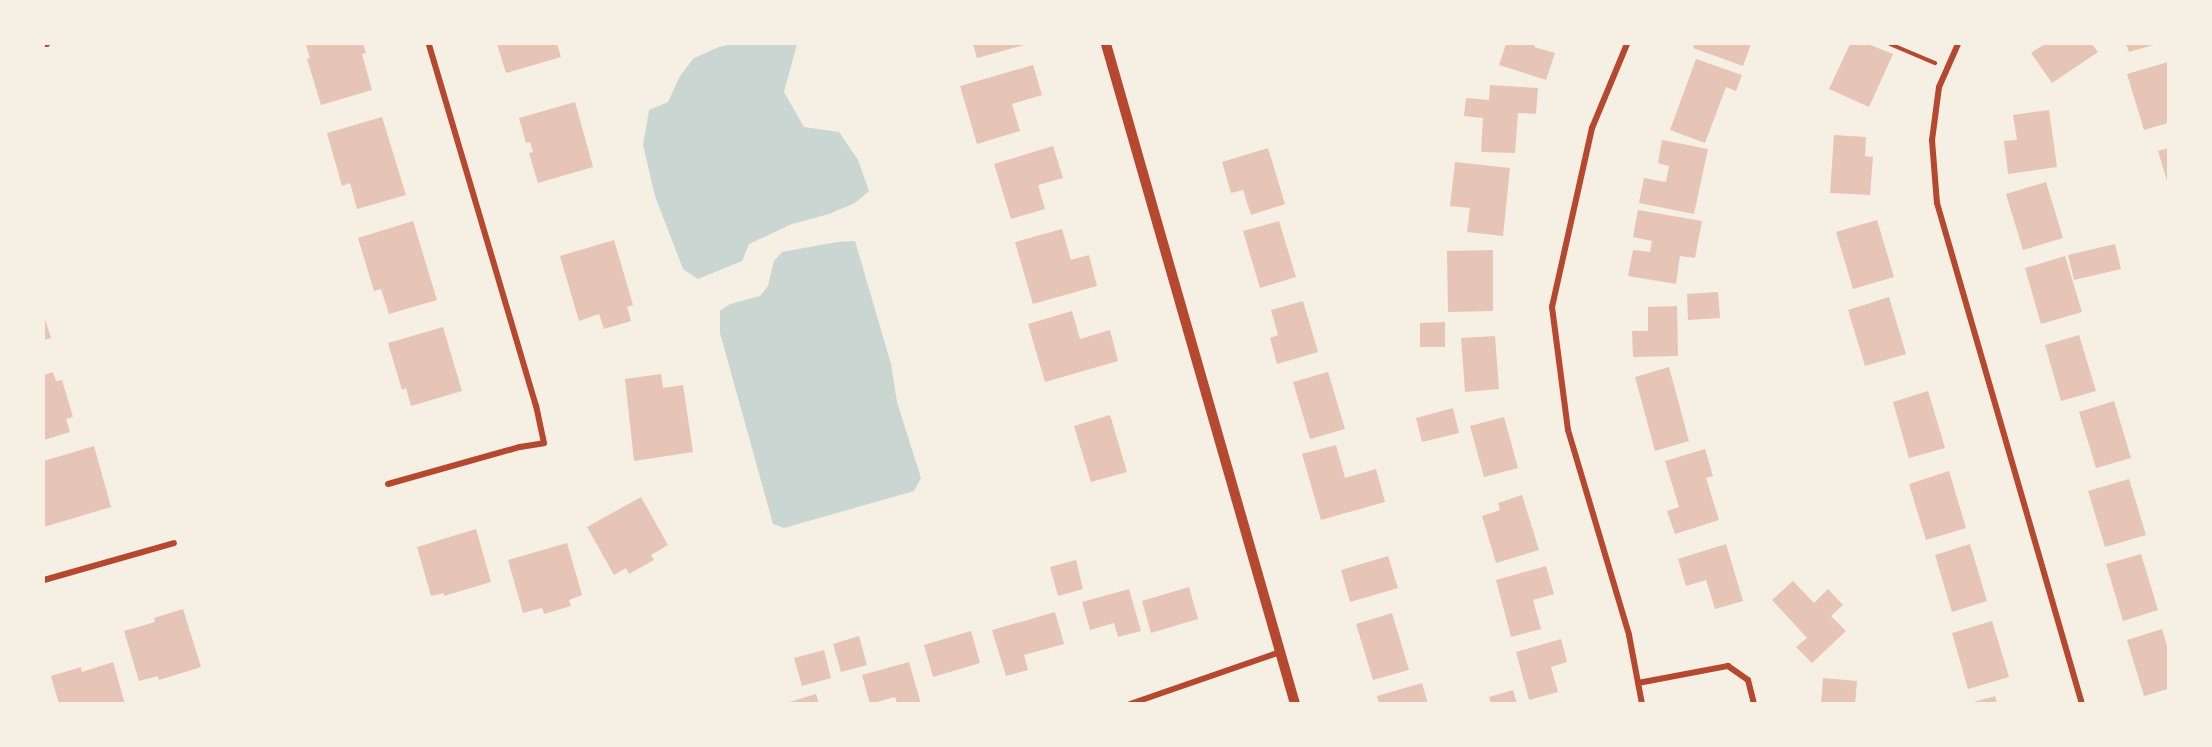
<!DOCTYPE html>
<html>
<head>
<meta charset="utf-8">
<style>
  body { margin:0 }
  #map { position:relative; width:2212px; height:747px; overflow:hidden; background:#f6efe4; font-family:Roboto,sans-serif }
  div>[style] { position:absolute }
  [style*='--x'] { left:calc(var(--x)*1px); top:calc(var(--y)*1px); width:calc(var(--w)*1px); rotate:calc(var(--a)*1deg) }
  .water>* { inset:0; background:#c9d6d2 }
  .building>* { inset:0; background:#e6c5b7 }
  .path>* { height:4px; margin:-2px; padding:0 2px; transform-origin:2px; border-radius:2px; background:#b5482f }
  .minor>* { height:6px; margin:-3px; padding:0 3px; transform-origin:3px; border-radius:3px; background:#b5482f }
  .tertiary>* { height:10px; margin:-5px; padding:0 5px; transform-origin:5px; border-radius:5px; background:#b5482f }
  span { translate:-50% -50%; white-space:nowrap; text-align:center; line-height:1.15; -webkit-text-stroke:6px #f6efe4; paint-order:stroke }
  .frame { position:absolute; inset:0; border:45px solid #f6efe4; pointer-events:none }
</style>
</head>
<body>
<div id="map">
  <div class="water">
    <i style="clip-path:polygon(733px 44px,797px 44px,784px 92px,804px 127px,839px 132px,858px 160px,869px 191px,855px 203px,829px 214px,792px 224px,749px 244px,742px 261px,698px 279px,683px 269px,655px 196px,643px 145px,649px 110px,668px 102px,680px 76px,694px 58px,719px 47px)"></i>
    <i style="clip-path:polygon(855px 241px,891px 364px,897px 402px,921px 478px,914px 491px,784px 528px,773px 524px,720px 333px,720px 311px,730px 304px,760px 296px,768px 286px,774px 261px,782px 252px,837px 242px)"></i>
  </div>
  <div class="building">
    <i style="clip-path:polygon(311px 44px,363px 44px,366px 53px,362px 54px,372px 90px,321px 105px,307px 59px,310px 58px,306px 45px)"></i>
    <i style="clip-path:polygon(497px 44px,557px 44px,561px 57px,506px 73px)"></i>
    <i style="clip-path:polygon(973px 44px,1024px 44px,1024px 45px,977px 58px)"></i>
    <i style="clip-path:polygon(1506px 44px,1535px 44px,1534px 47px,1555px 53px,1546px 80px,1499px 65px)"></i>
    <i style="clip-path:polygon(1694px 44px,1751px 44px,1743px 66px,1693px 48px)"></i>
    <i style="clip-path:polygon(1850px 44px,1868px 44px,1893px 54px,1869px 107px,1829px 89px)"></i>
    <i style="clip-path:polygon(2045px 44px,2092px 44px,2098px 52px,2052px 83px,2031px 53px)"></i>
    <i style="clip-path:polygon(2126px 44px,2157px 44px,2129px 52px)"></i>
    <i style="clip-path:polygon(1696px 59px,1742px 75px,1736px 91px,1726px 87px,1705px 143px,1670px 130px)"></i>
    <i style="clip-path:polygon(2168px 62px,2168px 123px,2144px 130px,2127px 74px)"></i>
    <i style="clip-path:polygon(1033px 65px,1042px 95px,1012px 104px,1020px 131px,977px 144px,960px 86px)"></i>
    <i style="clip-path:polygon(1490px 85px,1538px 88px,1536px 114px,1518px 113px,1515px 153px,1481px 152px,1483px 118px,1464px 116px,1466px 98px,1489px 100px)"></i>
    <i style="clip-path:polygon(575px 102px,593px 167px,538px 183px,529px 153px,533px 152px,530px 142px,526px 143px,519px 118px)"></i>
    <i style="clip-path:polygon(2049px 110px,2057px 167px,2008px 174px,2004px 141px,2017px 140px,2013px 115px)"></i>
    <i style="clip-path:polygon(382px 117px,406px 195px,357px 209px,350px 183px,342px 186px,327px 133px)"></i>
    <i style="clip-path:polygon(1834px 135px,1866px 137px,1865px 156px,1873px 157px,1870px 195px,1830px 193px)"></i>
    <i style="clip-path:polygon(1662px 140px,1708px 149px,1694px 214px,1639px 203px,1644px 178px,1666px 182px,1669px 166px,1658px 163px)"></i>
    <i style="clip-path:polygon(1053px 146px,1063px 178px,1038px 185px,1045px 209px,1011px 219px,994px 164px)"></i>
    <i style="clip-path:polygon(1268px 148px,1285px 204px,1251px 215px,1243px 190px,1231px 193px,1222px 162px)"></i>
    <i style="clip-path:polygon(2168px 148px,2168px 184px,2158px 151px)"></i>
    <i style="clip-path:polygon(1455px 162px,1510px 168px,1503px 236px,1467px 232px,1470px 208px,1450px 206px)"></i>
    <i style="clip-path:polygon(2046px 182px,2063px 238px,2023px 250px,2006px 194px)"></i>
    <i style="clip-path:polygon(1638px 210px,1702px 221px,1695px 258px,1680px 256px,1676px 284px,1628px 276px,1633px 250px,1650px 252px,1652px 241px,1633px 237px)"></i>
    <i style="clip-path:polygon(1877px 220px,1894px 277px,1853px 289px,1836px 232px)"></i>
    <i style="clip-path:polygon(413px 221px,437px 300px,389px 314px,381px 289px,374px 291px,358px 238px)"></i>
    <i style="clip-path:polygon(1279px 221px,1296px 277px,1260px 288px,1243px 231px)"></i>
    <i style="clip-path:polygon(1062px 229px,1071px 260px,1089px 255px,1097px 286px,1033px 304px,1015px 242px)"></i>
    <i style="clip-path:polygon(614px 240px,633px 305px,627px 307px,631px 321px,604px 329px,599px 314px,579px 321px,560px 256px)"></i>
    <i style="clip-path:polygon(2115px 244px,2121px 269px,2074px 280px,2068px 255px)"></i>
    <i style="clip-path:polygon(1493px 250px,1493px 311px,1448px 312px,1447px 251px)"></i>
    <i style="clip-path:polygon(2065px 256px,2082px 312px,2041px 324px,2025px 268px)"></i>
    <i style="clip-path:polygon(1718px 292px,1720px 318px,1688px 320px,1687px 294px)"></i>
    <i style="clip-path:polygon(1889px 297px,1906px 354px,1865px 366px,1848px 310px)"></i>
    <i style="clip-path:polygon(1303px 301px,1318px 352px,1277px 364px,1270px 338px,1278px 335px,1271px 310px)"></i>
    <i style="clip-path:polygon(1677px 306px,1678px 356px,1633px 357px,1632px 331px,1648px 331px,1648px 307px)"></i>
    <i style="clip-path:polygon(1072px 311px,1080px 339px,1110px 330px,1118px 361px,1045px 382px,1028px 324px)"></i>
    <i style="clip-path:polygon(44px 316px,51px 338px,44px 340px)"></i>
    <i style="clip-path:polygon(1445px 322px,1445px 347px,1420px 347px,1420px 323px)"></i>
    <i style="clip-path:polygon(443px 327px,462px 391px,411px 406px,406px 388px,402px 390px,388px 343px)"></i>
    <i style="clip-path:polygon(2079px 335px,2096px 391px,2061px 401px,2045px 345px)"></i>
    <i style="clip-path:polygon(1495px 336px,1499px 389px,1465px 392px,1461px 338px)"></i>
    <i style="clip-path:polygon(1669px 367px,1689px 441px,1655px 451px,1635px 377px)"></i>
    <i style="clip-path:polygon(53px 372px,56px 381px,62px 380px,73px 417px,66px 419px,70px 432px,44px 440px,44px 375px)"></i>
    <i style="clip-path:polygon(1328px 372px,1345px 429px,1310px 439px,1293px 382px)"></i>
    <i style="clip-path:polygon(661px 374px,663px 388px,683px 385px,693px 452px,634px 461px,625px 379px)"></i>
    <i style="clip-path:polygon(1928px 391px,1945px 448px,1909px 458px,1893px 402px)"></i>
    <i style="clip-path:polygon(2114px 401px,2131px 458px,2096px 468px,2079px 412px)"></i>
    <i style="clip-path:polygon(1453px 408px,1459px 433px,1422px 442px,1416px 418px)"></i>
    <i style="clip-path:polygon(1110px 415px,1127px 472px,1091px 482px,1074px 426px)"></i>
    <i style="clip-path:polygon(1504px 417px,1518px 468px,1484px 477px,1470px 426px)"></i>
    <i style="clip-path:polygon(1336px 445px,1345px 478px,1376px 469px,1385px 502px,1321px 520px,1302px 454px)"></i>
    <i style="clip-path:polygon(94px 446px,111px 507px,44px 527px,44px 461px)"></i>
    <i style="clip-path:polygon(1705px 449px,1713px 476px,1706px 478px,1719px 520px,1675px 534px,1667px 511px,1679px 507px,1665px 461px)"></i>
    <i style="clip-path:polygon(1949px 471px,1966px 528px,1926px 540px,1909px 484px)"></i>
    <i style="clip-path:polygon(2129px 479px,2146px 535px,2105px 547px,2088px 491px)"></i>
    <i style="clip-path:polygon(1522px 495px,1539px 550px,1496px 563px,1482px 516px,1500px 510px,1498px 503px)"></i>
    <i style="clip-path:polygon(641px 497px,668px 545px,651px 555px,654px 560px,629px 574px,626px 568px,614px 575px,587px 527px)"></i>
    <i style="clip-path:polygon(476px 529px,491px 582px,444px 596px,444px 593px,431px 596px,417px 547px)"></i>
    <i style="clip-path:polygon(567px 543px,582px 595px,569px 600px,571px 606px,544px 614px,542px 608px,523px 613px,508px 560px)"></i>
    <i style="clip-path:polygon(1726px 544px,1743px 601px,1715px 609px,1706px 580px,1686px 586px,1678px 559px)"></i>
    <i style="clip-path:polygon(1970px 544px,1987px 601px,1952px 612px,1935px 555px)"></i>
    <i style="clip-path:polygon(2141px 554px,2158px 610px,2123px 621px,2106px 564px)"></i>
    <i style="clip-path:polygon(1388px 556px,1398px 588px,1350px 602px,1341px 570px)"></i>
    <i style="clip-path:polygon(1076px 560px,1083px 589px,1058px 596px,1050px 567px)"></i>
    <i style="clip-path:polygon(1546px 566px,1554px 594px,1533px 600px,1541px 629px,1511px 637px,1496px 580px)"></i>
    <i style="clip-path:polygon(1793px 581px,1814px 603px,1828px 589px,1843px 605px,1831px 616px,1846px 631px,1812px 663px,1796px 647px,1807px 638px,1772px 600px)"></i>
    <i style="clip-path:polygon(1189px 587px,1198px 619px,1151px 633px,1142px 601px)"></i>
    <i style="clip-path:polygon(1129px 589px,1141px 631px,1118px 637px,1114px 623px,1090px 630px,1082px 602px)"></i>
    <i style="clip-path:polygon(183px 609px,201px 667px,159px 680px,158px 676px,139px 681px,124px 631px,155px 622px,154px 618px)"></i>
    <i style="clip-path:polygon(1055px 612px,1064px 644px,1024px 655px,1028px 670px,1006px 676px,992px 630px)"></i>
    <i style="clip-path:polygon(1392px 613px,1409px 670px,1373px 680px,1356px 624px)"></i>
    <i style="clip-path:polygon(1992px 621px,2009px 677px,1968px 689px,1952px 633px)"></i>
    <i style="clip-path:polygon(2162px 629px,2168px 649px,2168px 689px,2144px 696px,2127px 640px)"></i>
    <i style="clip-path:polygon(971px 631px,980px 663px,933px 677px,924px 645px)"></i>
    <i style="clip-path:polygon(859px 636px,867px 665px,841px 672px,833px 644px)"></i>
    <i style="clip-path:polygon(1561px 639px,1567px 662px,1551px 667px,1558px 692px,1529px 700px,1516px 652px)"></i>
    <i style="clip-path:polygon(824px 650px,831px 678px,802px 686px,794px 658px)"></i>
    <i style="clip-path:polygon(113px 662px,125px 704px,59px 704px,51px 676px,81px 667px,82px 672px)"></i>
    <i style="clip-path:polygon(909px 662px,921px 704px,897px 704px,895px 697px,870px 704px,862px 675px)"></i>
    <i style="clip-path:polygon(1823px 678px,1857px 681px,1855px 704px,1821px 704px)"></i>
    <i style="clip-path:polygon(1422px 683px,1428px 704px,1379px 704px,1377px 696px)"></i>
    <i style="clip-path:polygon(1513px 690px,1517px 704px,1491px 704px,1489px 697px)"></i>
    <i style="clip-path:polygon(816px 694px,819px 704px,786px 704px,786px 703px)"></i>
    <i style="clip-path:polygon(1995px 696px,1997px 704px,1971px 704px,1970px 703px)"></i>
  </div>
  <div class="path">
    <i style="--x:1890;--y:44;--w:49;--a:22.9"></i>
  </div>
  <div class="minor">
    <i style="--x:44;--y:44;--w:3;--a:0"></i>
    <i style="--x:1627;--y:44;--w:91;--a:112.6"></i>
    <i style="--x:1592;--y:128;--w:183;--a:102.6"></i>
    <i style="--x:1552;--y:307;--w:124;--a:82.6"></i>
    <i style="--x:1568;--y:430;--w:214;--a:73.4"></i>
    <i style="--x:1629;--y:635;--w:70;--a:79.3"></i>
    <i style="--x:1958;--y:44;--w:47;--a:113.8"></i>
    <i style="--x:1939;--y:87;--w:53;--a:97.5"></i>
    <i style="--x:1932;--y:140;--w:63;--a:85.5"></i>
    <i style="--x:1937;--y:203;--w:522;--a:73.86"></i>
    <i style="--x:388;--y:484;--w:137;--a:-15.7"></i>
    <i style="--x:520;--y:447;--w:24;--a:-9"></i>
    <i style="--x:544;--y:443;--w:38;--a:-102"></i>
    <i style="--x:536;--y:406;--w:377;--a:-106.5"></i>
    <i style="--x:44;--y:580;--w:135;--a:-15.9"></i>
    <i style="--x:1638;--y:683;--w:92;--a:-10.7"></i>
    <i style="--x:1728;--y:666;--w:24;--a:35"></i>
    <i style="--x:1748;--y:680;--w:25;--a:76"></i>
    <i style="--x:1130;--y:704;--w:159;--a:-19.1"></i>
  </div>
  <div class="tertiary">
    <i style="--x:1106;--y:44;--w:687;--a:74.02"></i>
  </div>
  <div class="frame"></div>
</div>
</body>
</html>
